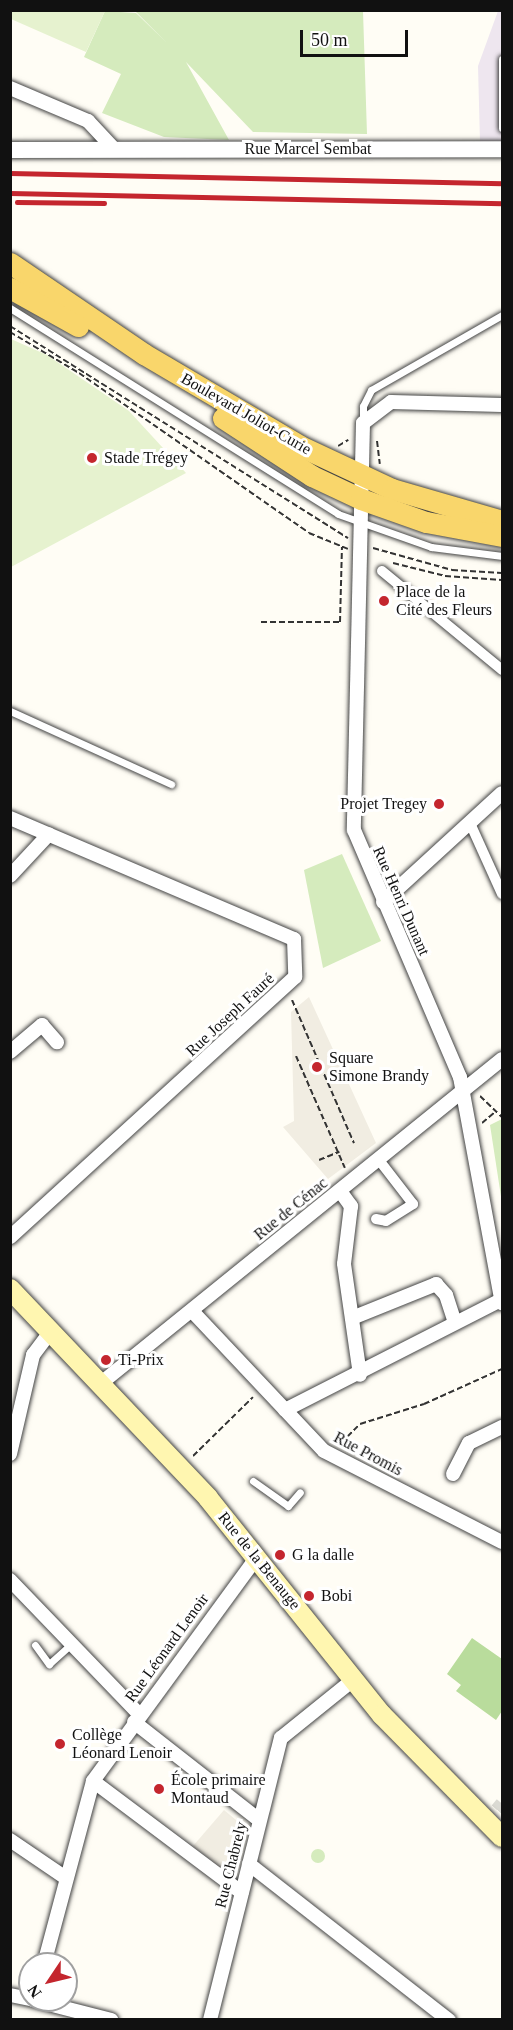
<!DOCTYPE html>
<html>
<head>
<meta charset="utf-8">
<style>
  body { margin:0 }
  #map { position:relative; width:513px; height:2030px; overflow:hidden; background:#fffdf5; font-family:"Times New Roman",serif }
  div>[style] { position:absolute }
  [style*='--x'] { left:calc(var(--x)*1px); top:calc(var(--y)*1px); width:calc(var(--w)*1px); rotate:calc(var(--a)*1deg) }
  .industrial>* { inset:0; background:#eee6ef }
  .green>* { inset:0; background:#d5ebbd }
  .round { border-radius:50% }
  .forest>* { inset:0; background:#b9dc9c }
  .pitch>* { inset:0; background:#e6f2cf }
  .plaza>* { inset:0; background:#f1ede2 }
  .minor-tunnel>* { height:14px; margin-top:-7px; transform-origin:0; background:repeating-linear-gradient(90deg,#dbdad3 0 14px,transparent 0 21px) }
  .path>* { height:2px; margin-top:-1px; transform-origin:0; background:repeating-linear-gradient(90deg,#333 0 6px,transparent 0 9px) }
  .roads { filter:drop-shadow(0 0 2px #444) drop-shadow(0 0 2px #444) }
  .service>* { height:7px; margin:-3.5px; padding:0 3.5px; transform-origin:3.5px; border-radius:3.5px; background:#fff }
  .pedestrian>* { height:10px; margin:-5px; padding:0 5px; transform-origin:5px; border-radius:5px; background:#fff }
  .minor>* { height:14px; margin:-7px; padding:0 7px; transform-origin:7px; border-radius:7px; background:#fff }
  .tertiary>* { height:16px; margin:-8px; padding:0 8px; transform-origin:8px; border-radius:8px; background:#fff }
  .secondary>* { height:20px; margin:-10px; padding:0 10px; transform-origin:10px; border-radius:10px; background:#fff6b0 }
  .primary>* { height:21px; margin:-10.5px; padding:0 10.5px; transform-origin:10.5px; border-radius:10.5px; background:#f9d66b }
  .rail>* { height:4.5px; margin:-2.25px; padding:0 2.25px; transform-origin:2.25px; border-radius:2.25px; background:#c4262e }
  .dots>* { width:16px; height:16px; translate:-50% -50%; box-sizing:border-box; border:3px solid #fff; border-radius:50% }
  span { translate:-50% -50%; white-space:nowrap; text-align:center; line-height:1.15; -webkit-text-stroke:6px #fff; paint-order:stroke }
  .street-label { font-size:16px; color:#111 }
  .poi-label { font-size:16px; color:#111 }
  .left { translate:0 -50%; text-align:left }
  .right { translate:-100% -50%; text-align:right }
  .frame { position:absolute; inset:0; border:12px solid #111; pointer-events:none }
  .north { position:absolute; left:18px; top:1952px; width:60px; height:60px; box-sizing:border-box; background:#fff; border:2px solid #a0a0a0; border-radius:50%; rotate:235deg; font-size:16px; font-weight:700; line-height:24px; text-align:center; color:#111 }
  .north::after { content:''; display:block; margin:auto; width:21px; height:27px; background:#c4262e; clip-path:polygon(50% 0,100% 100%,50% 72%,0 100%) }
  .scale { position:absolute; left:300px; top:30px; width:108px; height:27px; box-sizing:border-box; border:3px solid #111; border-top:0; padding-left:8px; font-size:18px; line-height:21px; white-space:nowrap; color:#111; -webkit-text-stroke:4px #fff; paint-order:stroke }
</style>
</head>
<body>
<div id="map">
  <div class="industrial">
    <i style="clip-path:polygon(498px 11px,502px 11px,502px 141px,480px 142px,478px 66px)"></i>
  </div>
  <div class="green">
    <i style="clip-path:polygon(105px 11px,136px 13px,166px 42px,135px 11px,363px 11px,367px 134px,253px 132px,186px 62px,229px 140px,164px 137px,102px 113px,121px 74px,84px 57px)"></i>
    <i style="clip-path:polygon(342px 854px,381px 941px,323px 968px,304px 870px)"></i>
    <i style="clip-path:polygon(502px 1119px,502px 1203px,490px 1125px)"></i>
    <i class="round" style="left:311px;top:1849px;width:14px;height:14px"></i>
  </div>
  <div class="forest">
    <i style="clip-path:polygon(472px 1638px,502px 1659px,502px 1711px,496px 1720px,456px 1691px,461px 1685px,447px 1674px)"></i>
  </div>
  <div class="pitch">
    <i style="clip-path:polygon(11px 10px,104px 10px,105px 11px,86px 52px,11px 19px)"></i>
    <i style="clip-path:polygon(11px 339px,47px 355px,129px 411px,186px 473px,11px 567px)"></i>
  </div>
  <div class="plaza">
    <i style="clip-path:polygon(309px 997px,376px 1143px,328px 1179px,283px 1127px,294px 1121px,291px 1012px)"></i>
    <i style="clip-path:polygon(224px 1810px,247px 1829px,234px 1879px,193px 1846px)"></i>
  </div>
  <div class="minor-tunnel">
    <i style="--x:497;--y:1810;--w:8;--a:-50"></i>
  </div>
  <div class="path">
    <i style="--x:10;--y:326;--w:399;--a:32.1"></i>
    <i style="--x:10;--y:332;--w:80;--a:30.7"></i>
    <i style="--x:79;--y:373;--w:280;--a:34.8"></i>
    <i style="--x:309;--y:533;--w:42;--a:22.3"></i>
    <i style="--x:377;--y:441;--w:23;--a:83"></i>
    <i style="--x:338;--y:446;--w:12;--a:-31"></i>
    <i style="--x:373;--y:548;--w:82;--a:15.6"></i>
    <i style="--x:452;--y:570;--w:50;--a:3.4"></i>
    <i style="--x:393;--y:563;--w:54;--a:14"></i>
    <i style="--x:445;--y:576;--w:57;--a:4"></i>
    <i style="--x:261;--y:622;--w:79;--a:0"></i>
    <i style="--x:340;--y:622;--w:75;--a:-88.5"></i>
    <i style="--x:292;--y:1000;--w:156;--a:66.6"></i>
    <i style="--x:296;--y:1056;--w:122;--a:66.4"></i>
    <i style="--x:480;--y:1096;--w:30;--a:44"></i>
    <i style="--x:482;--y:1123;--w:17;--a:-40"></i>
    <i style="--x:319;--y:1160;--w:22;--a:-22"></i>
    <i style="--x:341;--y:1443;--w:27;--a:-45"></i>
    <i style="--x:360;--y:1424;--w:67;--a:-17.4"></i>
    <i style="--x:424;--y:1404;--w:85;--a:-24.2"></i>
    <i style="--x:193;--y:1456;--w:84;--a:-44.5"></i>
  </div>
  <div class="roads">
    <div class="service">
      <i style="--x:502;--y:59;--w:69;--a:90"></i>
      <i style="--x:10;--y:308;--w:387;--a:32.1"></i>
      <i style="--x:338;--y:514;--w:99;--a:19.5"></i>
      <i style="--x:431;--y:547;--w:72;--a:7.2"></i>
      <i style="--x:363;--y:423;--w:17;--a:-90"></i>
      <i style="--x:363;--y:406;--w:18;--a:-63"></i>
      <i style="--x:371;--y:390;--w:151;--a:-29.8"></i>
      <i style="--x:10;--y:711;--w:177;--a:24.4"></i>
      <i style="--x:253;--y:1481;--w:43;--a:35.5"></i>
      <i style="--x:288;--y:1506;--w:18;--a:-49"></i>
      <i style="--x:35;--y:1645;--w:24;--a:54"></i>
      <i style="--x:49;--y:1664;--w:31;--a:-42"></i>
    </div>
    <div class="pedestrian">
      <i style="--x:382;--y:571;--w:156;--a:39.5"></i>
      <i style="--x:470;--y:823;--w:78;--a:65.7"></i>
      <i style="--x:376;--y:1219;--w:10;--a:11"></i>
      <i style="--x:386;--y:1221;--w:32;--a:-32"></i>
      <i style="--x:413;--y:1204;--w:56;--a:-127.7"></i>
    </div>
    <div class="minor">
      <i style="--x:10;--y:88;--w:85;--a:22.9"></i>
      <i style="--x:88;--y:121;--w:38;--a:47"></i>
      <i style="--x:502;--y:405;--w:111;--a:-178.5"></i>
      <i style="--x:391;--y:402;--w:35;--a:143"></i>
      <i style="--x:363;--y:423;--w:407;--a:91.3"></i>
      <i style="--x:354;--y:830;--w:269;--a:66.8"></i>
      <i style="--x:460;--y:1077;--w:230;--a:79.5"></i>
      <i style="--x:10;--y:818;--w:309;--a:23.1"></i>
      <i style="--x:294;--y:939;--w:38;--a:88"></i>
      <i style="--x:295;--y:977;--w:386;--a:137.6"></i>
      <i style="--x:10;--y:876;--w:57;--a:-47.1"></i>
      <i style="--x:383;--y:902;--w:161;--a:-42.5"></i>
      <i style="--x:10;--y:1052;--w:42;--a:-40.2"></i>
      <i style="--x:42;--y:1025;--w:23;--a:49"></i>
      <i style="--x:340;--y:1191;--w:19;--a:54"></i>
      <i style="--x:351;--y:1206;--w:58;--a:96.9"></i>
      <i style="--x:344;--y:1264;--w:112;--a:81.8"></i>
      <i style="--x:192;--y:1311;--w:192;--a:46.7"></i>
      <i style="--x:324;--y:1451;--w:200;--a:27.1"></i>
      <i style="--x:352;--y:1318;--w:91;--a:-22"></i>
      <i style="--x:436;--y:1284;--w:15;--a:48"></i>
      <i style="--x:446;--y:1295;--w:28;--a:72"></i>
      <i style="--x:100;--y:1384;--w:517;--a:-38.95"></i>
      <i style="--x:285;--y:1410;--w:242;--a:-27"></i>
      <i style="--x:10;--y:1454;--w:102;--a:-76.9"></i>
      <i style="--x:33;--y:1355;--w:30;--a:-53"></i>
      <i style="--x:453;--y:1474;--w:35;--a:-63"></i>
      <i style="--x:469;--y:1443;--w:37;--a:-26"></i>
      <i style="--x:10;--y:1580;--w:187;--a:46.1"></i>
      <i style="--x:134;--y:1722;--w:159;--a:38.1"></i>
      <i style="--x:93;--y:1781;--w:186;--a:36.9"></i>
      <i style="--x:10;--y:1840;--w:68;--a:34.2"></i>
      <i style="--x:249;--y:1864;--w:254;--a:38"></i>
      <i style="--x:44;--y:1964;--w:189;--a:-75"></i>
      <i style="--x:93;--y:1781;--w:276;--a:-53.8"></i>
      <i style="--x:10;--y:1995;--w:20;--a:11"></i>
      <i style="--x:33;--y:2000;--w:81;--a:14.4"></i>
      <i style="--x:210;--y:2020;--w:291;--a:-75.9"></i>
      <i style="--x:281;--y:1738;--w:92;--a:-38.9"></i>
    </div>
    <div class="tertiary">
      <i style="--x:10;--y:150;--w:492;--a:-0.1"></i>
    </div>
    <div class="secondary">
      <i style="--x:10;--y:1289;--w:288;--a:46.5"></i>
      <i style="--x:208;--y:1498;--w:278;--a:51.3"></i>
      <i style="--x:382;--y:1715;--w:171;--a:45.5"></i>
    </div>
    <div class="primary">
      <i style="--x:10;--y:263;--w:162;--a:34.2"></i>
      <i style="--x:144;--y:354;--w:181;--a:30.5"></i>
      <i style="--x:300;--y:446;--w:102;--a:25.1"></i>
      <i style="--x:392;--y:489;--w:115;--a:16.2"></i>
      <i style="--x:10;--y:288;--w:78;--a:29.2"></i>
      <i style="--x:223;--y:418;--w:106;--a:33.1"></i>
      <i style="--x:312;--y:476;--w:54;--a:25.1"></i>
      <i style="--x:361;--y:499;--w:69;--a:19.5"></i>
      <i style="--x:426;--y:522;--w:77;--a:10.4"></i>
    </div>
  </div>
  <div class="rail">
    <i style="--x:10;--y:173;--w:492;--a:1.2"></i>
    <i style="--x:10;--y:193;--w:492;--a:1.2"></i>
    <i style="--x:17;--y:202;--w:87;--a:0.7"></i>
  </div>
  <div class="dots">
    <i style="left:92px;top:458px;background:#c4262e"></i>
    <i style="left:384px;top:601px;background:#c4262e"></i>
    <i style="left:439px;top:804px;background:#c4262e"></i>
    <i style="left:317px;top:1067px;background:#c4262e"></i>
    <i style="left:106px;top:1360px;background:#c4262e"></i>
    <i style="left:280px;top:1555px;background:#c4262e"></i>
    <i style="left:309px;top:1596px;background:#c4262e"></i>
    <i style="left:60px;top:1744px;background:#c4262e"></i>
    <i style="left:159px;top:1789px;background:#c4262e"></i>
  </div>
  <div class="street-label">
    <span style="left:308px;top:149px">Rue Marcel Sembat</span>
    <span style="left:246px;top:414px;rotate:30deg">Boulevard Joliot-Curie</span>
    <span style="left:401px;top:901px;rotate:66deg">Rue Henri Dunant</span>
    <span style="left:230px;top:1015px;rotate:-43deg">Rue Joseph Fauré</span>
    <span style="left:291px;top:1209px;rotate:-39deg">Rue de Cénac</span>
    <span style="left:368px;top:1454px;rotate:28deg">Rue Promis</span>
    <span style="left:259px;top:1561px;rotate:51deg">Rue de la Benauge</span>
    <span style="left:167px;top:1648px;rotate:-54deg">Rue Léonard Lenoir</span>
    <span style="left:231px;top:1865px;rotate:-76deg">Rue Chabrely</span>
  </div>
  <div class="poi-label">
    <span class="left" style="left:104px;top:458px">Stade Trégey</span>
    <span class="left" style="left:396px;top:601px">Place de la<br>Cité des Fleurs</span>
    <span class="right" style="left:427px;top:804px">Projet Tregey</span>
    <span class="left" style="left:329px;top:1067px">Square<br>Simone Brandy</span>
    <span class="left" style="left:118px;top:1360px">Ti-Prix</span>
    <span class="left" style="left:292px;top:1555px">G la dalle</span>
    <span class="left" style="left:321px;top:1596px">Bobi</span>
    <span class="left" style="left:72px;top:1744px">Collège<br>Léonard Lenoir</span>
    <span class="left" style="left:171px;top:1789px">École primaire<br>Montaud</span>
  </div>
  <div class="frame"></div>
  <div class="north">N</div>
  <div class="scale">50 m</div>
</div>
</body>
</html>
